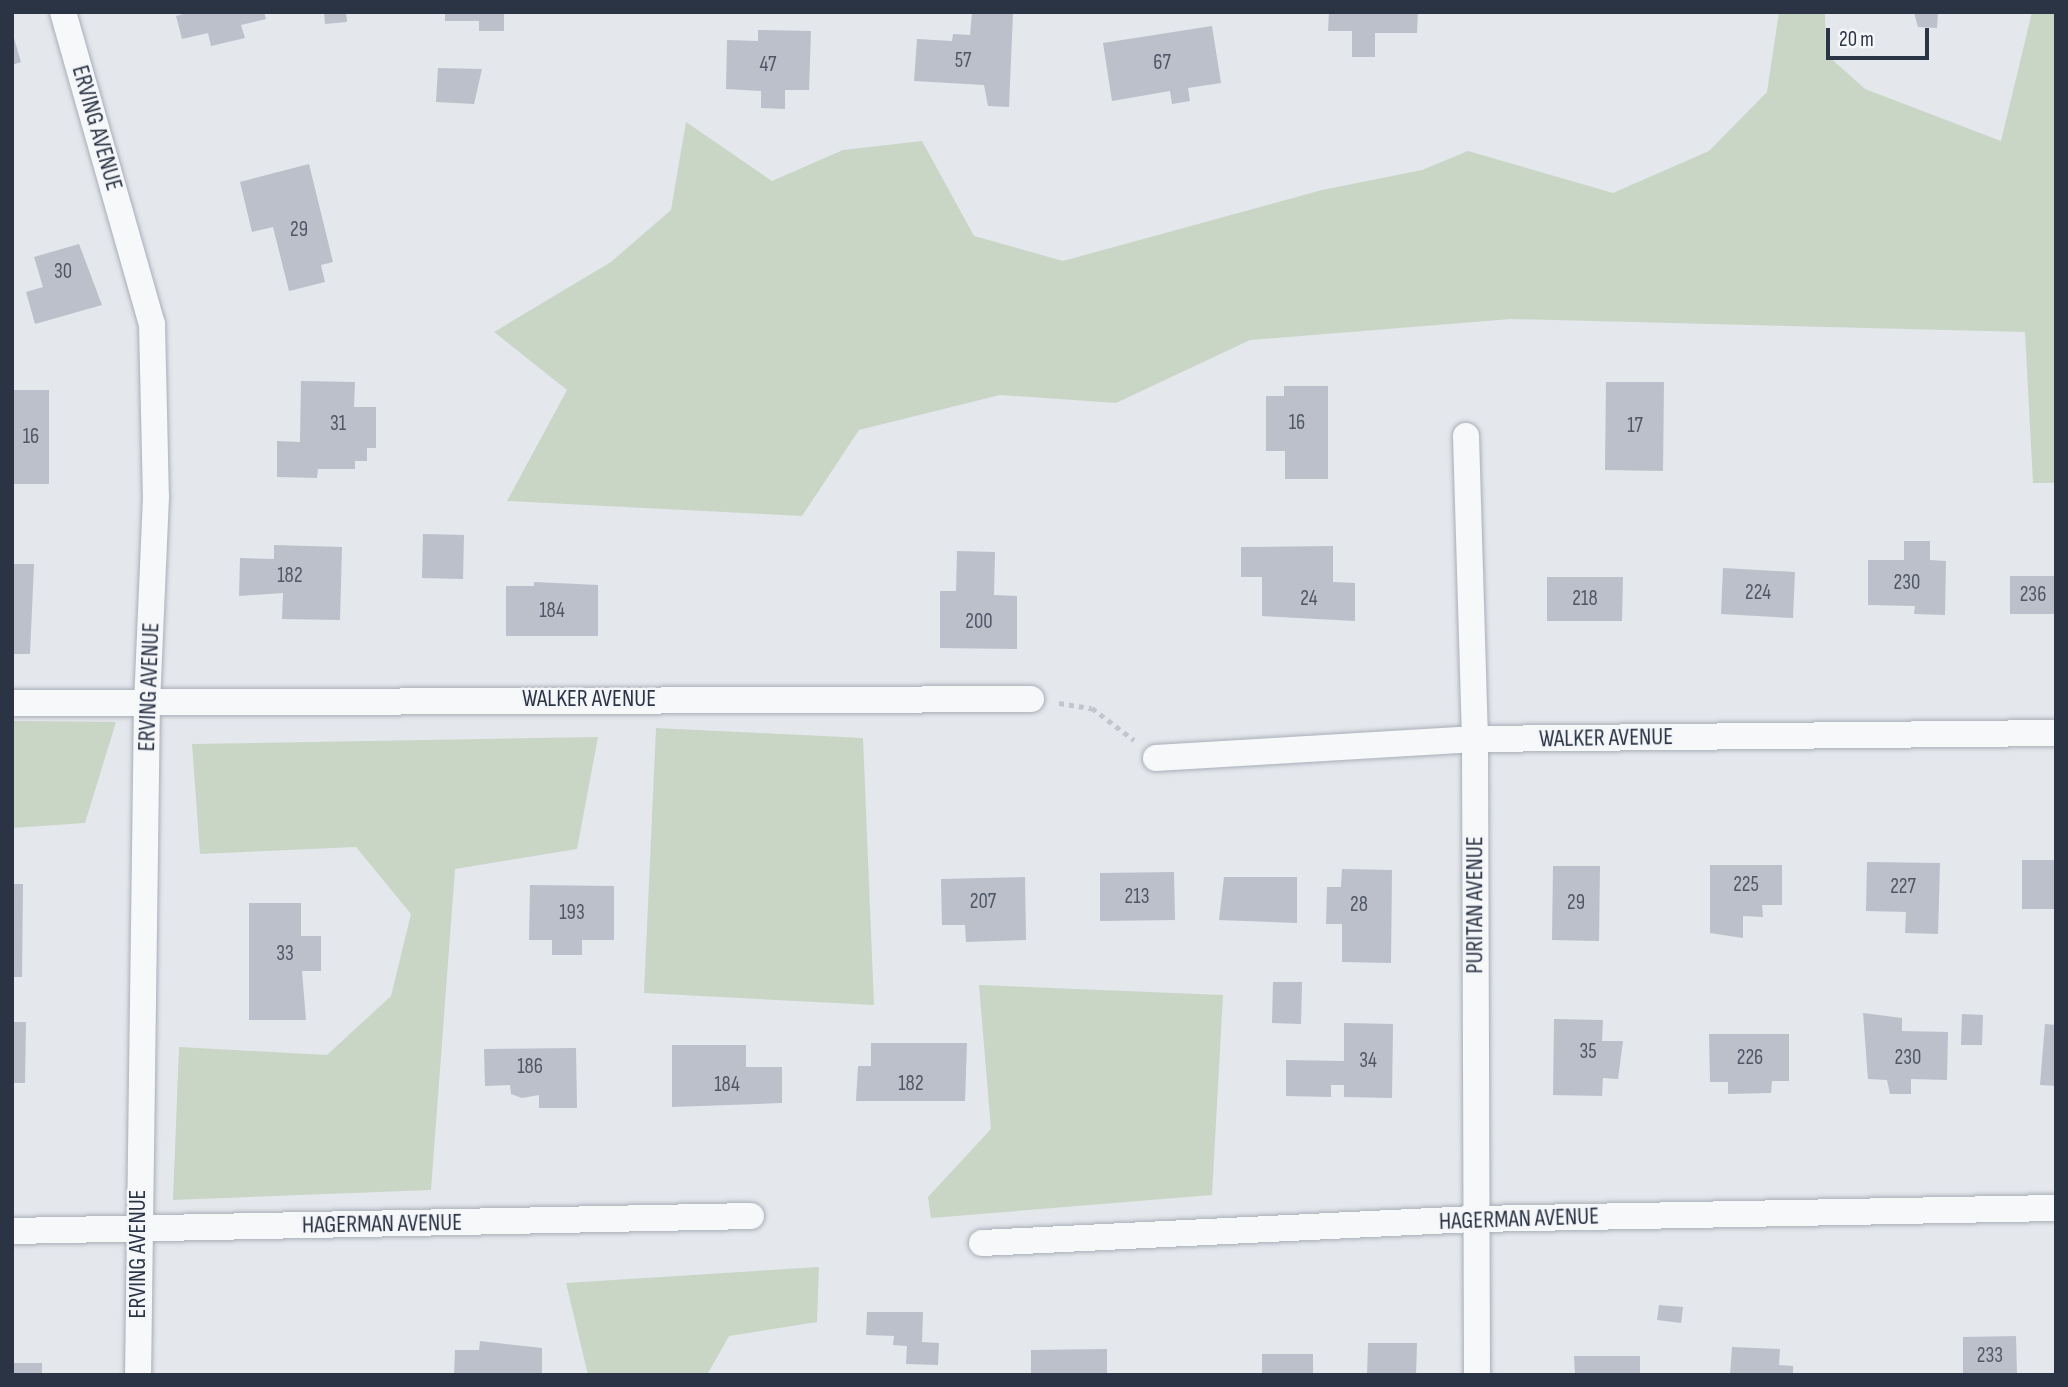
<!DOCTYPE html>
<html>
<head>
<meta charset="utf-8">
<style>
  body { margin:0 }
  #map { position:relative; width:2068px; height:1387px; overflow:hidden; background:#e4e7ec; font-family:"Sofia Sans Condensed",sans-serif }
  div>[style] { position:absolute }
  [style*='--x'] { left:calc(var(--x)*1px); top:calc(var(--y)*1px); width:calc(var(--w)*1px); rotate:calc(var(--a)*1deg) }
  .green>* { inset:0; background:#c9d6c5 }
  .building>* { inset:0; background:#bbc0ca }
  .path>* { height:4.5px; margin-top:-2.25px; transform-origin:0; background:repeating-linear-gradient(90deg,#c2c5cb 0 5px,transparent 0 10px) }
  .roads { filter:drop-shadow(0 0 2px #a9aeb7) drop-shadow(0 0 2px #a9aeb7) }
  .street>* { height:26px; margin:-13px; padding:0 13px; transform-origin:13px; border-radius:13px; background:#f7f8fa }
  span { translate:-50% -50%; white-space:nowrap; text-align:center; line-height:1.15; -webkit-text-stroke:5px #f4f6f9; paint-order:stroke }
  .number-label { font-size:21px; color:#4f5766 }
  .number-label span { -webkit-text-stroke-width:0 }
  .street-label { font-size:24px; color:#2b3445 }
  .frame { position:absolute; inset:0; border:14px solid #2b3445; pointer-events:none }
  .scale { position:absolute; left:1826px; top:28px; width:103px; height:32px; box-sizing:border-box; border:4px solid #2b3445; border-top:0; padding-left:9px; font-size:21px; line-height:24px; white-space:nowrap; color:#2b3445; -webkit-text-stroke:5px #f4f6f9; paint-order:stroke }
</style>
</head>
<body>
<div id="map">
  <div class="green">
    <i style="clip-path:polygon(1779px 12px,1825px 12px,1826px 54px,1865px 89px,2001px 141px,2032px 12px,2056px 12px,2056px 483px,2033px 483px,2025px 332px,1511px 319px,1250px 340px,1116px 403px,1000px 395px,859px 430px,802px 516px,507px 501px,567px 390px,494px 332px,611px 262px,671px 210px,686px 122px,772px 181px,843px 150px,922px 141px,974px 236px,1063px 261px,1322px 190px,1422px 170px,1468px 151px,1613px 193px,1709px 151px,1767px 92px)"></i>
    <i style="clip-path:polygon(12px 721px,116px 722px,85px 823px,12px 828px)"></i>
    <i style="clip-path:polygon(656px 728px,863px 738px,874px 1005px,644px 993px)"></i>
    <i style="clip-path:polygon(598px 737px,577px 849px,455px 869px,431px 1190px,173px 1200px,179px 1047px,327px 1055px,391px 996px,411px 914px,356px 847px,200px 854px,192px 744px)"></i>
    <i style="clip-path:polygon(979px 985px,1223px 995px,1212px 1195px,931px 1218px,928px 1197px,991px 1129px)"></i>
    <i style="clip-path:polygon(819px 1267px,817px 1322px,729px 1336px,707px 1375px,588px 1375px,566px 1283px)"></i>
  </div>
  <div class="building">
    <i style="clip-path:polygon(190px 12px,264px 12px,266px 19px,241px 25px,245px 38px,211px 46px,208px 33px,182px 39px,176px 16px)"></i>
    <i style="clip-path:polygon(324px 12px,346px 12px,347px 22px,325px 24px)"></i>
    <i style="clip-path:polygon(445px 12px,504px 12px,504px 31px,479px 31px,479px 21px,445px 21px)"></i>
    <i style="clip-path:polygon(972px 12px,1013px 14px,1009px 107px,988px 106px,984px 85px,914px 81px,917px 39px,952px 41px,953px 34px,970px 35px)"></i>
    <i style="clip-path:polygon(1329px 12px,1418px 12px,1417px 33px,1375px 33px,1375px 57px,1352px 57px,1352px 31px,1328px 31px)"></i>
    <i style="clip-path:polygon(1914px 12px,1938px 12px,1937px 28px,1918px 27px)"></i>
    <i style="clip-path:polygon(1212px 26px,1221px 83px,1188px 88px,1190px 101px,1172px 104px,1170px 91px,1112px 101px,1103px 43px)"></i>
    <i style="clip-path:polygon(758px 30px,811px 31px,809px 90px,785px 90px,785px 109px,761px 108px,761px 91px,726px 89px,727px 40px,758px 41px)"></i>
    <i style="clip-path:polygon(12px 31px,21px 62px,12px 65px)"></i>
    <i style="clip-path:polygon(438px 68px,482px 69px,474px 104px,436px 102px)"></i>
    <i style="clip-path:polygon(309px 164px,333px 262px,321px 265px,325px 282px,289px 291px,273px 227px,252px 232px,240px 182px)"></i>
    <i style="clip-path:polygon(79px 244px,102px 305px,35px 324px,26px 292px,43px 287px,34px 257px)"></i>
    <i style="clip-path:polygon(301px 381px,355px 382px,354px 407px,376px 407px,376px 448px,367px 448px,367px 461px,355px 461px,355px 469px,318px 469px,317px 478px,277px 477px,277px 441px,300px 442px)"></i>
    <i style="clip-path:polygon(1606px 382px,1664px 382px,1663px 471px,1605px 470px)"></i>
    <i style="clip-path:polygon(1284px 386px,1328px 386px,1328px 479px,1285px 479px,1285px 451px,1266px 451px,1266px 396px,1284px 396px)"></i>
    <i style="clip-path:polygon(12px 390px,49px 390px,49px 484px,12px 484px)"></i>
    <i style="clip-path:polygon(423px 534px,464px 535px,463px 579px,422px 578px)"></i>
    <i style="clip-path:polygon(1904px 541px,1930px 541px,1930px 560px,1946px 561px,1945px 615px,1914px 614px,1915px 606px,1868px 605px,1868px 560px,1904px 560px)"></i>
    <i style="clip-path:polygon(274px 545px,342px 547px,340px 620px,282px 619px,283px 593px,239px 596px,240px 558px,274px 559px)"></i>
    <i style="clip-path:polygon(1333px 546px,1333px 582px,1355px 583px,1355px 621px,1262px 616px,1262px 577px,1241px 577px,1241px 547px)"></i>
    <i style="clip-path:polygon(957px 551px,995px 552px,994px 595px,1017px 596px,1017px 649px,940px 648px,940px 591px,956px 591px)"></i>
    <i style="clip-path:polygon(12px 564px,34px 564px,30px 654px,12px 654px)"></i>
    <i style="clip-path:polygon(1723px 568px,1795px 572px,1793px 618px,1721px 614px)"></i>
    <i style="clip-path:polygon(2010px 576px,2056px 576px,2056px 614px,2010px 614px)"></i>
    <i style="clip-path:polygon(1547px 577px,1623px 577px,1622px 621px,1547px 621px)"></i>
    <i style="clip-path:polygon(534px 582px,598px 585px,598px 636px,506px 636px,506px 586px,534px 586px)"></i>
    <i style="clip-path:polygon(2022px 860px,2056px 860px,2056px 909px,2022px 909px)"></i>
    <i style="clip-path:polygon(1867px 862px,1940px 863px,1938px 934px,1905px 933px,1906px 912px,1866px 911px)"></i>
    <i style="clip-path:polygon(1710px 865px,1782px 865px,1782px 905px,1762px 905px,1763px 917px,1743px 916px,1743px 938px,1710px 933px)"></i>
    <i style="clip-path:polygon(1553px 866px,1600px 866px,1599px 941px,1552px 940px)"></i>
    <i style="clip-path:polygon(1342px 869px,1392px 870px,1391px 963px,1342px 962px,1342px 924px,1326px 924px,1327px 887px,1341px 887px)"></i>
    <i style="clip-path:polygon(1174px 872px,1175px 920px,1100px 921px,1100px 873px)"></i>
    <i style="clip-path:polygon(1025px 877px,1026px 940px,966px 942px,965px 925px,942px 925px,941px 879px)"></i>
    <i style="clip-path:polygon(1224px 877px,1297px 877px,1297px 923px,1219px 920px)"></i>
    <i style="clip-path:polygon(12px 884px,23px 884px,22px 977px,12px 977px)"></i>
    <i style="clip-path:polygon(530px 885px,614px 886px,614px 940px,582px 940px,582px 955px,552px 955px,552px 940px,529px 940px)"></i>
    <i style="clip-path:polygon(249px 903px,301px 903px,301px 936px,321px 936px,321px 971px,302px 971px,306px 1020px,249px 1020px)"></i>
    <i style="clip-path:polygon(1273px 982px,1302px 982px,1301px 1024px,1272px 1023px)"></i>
    <i style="clip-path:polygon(1863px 1013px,1902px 1018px,1902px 1031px,1948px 1032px,1947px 1080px,1911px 1079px,1911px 1094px,1890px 1094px,1887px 1080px,1868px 1079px)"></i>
    <i style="clip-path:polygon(1962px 1014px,1983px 1015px,1982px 1045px,1961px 1045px)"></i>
    <i style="clip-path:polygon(1554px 1019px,1603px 1020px,1602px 1041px,1623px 1041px,1618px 1079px,1603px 1078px,1602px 1096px,1553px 1095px)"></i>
    <i style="clip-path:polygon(12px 1022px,26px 1022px,25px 1083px,12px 1083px)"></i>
    <i style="clip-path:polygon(1344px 1023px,1393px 1024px,1392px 1098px,1344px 1097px,1344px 1085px,1331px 1085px,1331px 1097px,1286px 1096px,1286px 1060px,1344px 1061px)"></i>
    <i style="clip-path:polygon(2045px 1024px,2056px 1025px,2056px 1086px,2040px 1085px)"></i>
    <i style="clip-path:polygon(1709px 1034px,1789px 1034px,1789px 1081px,1772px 1081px,1771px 1093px,1728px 1094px,1728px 1082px,1710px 1082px)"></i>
    <i style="clip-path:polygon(871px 1043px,967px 1043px,965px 1101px,856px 1101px,858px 1066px,871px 1066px)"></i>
    <i style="clip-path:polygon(672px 1045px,746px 1045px,746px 1067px,782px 1067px,782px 1103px,672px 1107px)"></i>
    <i style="clip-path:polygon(576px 1048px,577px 1108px,539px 1108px,539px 1095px,522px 1098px,511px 1094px,510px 1085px,485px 1086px,484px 1049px)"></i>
    <i style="clip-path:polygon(1659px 1305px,1683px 1307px,1681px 1323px,1657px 1320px)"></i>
    <i style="clip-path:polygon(867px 1312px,923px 1312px,922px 1342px,939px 1343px,938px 1365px,906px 1364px,907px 1346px,893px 1345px,894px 1336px,866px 1335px)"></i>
    <i style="clip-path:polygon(2016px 1336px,2017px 1375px,1963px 1375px,1963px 1337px)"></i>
    <i style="clip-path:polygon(480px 1341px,542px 1348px,542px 1375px,454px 1375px,455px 1350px,479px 1350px)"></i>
    <i style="clip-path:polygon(1368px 1343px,1417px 1343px,1416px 1375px,1367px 1375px)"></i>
    <i style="clip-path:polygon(1732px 1347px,1780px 1349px,1779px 1365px,1793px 1366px,1793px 1375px,1730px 1375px)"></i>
    <i style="clip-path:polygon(1107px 1349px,1107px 1375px,1031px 1375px,1031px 1350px)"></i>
    <i style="clip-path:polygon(1262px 1354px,1313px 1354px,1313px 1375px,1262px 1375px)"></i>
    <i style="clip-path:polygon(1574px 1356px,1640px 1356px,1640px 1375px,1575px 1375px)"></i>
    <i style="clip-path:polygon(12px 1363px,42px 1363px,42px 1375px,12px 1375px)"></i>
  </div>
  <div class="path">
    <i style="--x:1059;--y:703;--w:33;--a:9"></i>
    <i style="--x:1092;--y:708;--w:53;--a:37.3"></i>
  </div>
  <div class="roads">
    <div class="street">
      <i style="--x:63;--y:12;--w:324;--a:74.1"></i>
      <i style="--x:152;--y:324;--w:173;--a:88.7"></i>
      <i style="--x:156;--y:497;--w:203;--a:92.5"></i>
      <i style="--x:147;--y:700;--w:675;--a:90.76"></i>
      <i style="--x:1466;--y:436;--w:303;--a:88.3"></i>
      <i style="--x:1475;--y:739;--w:636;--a:89.82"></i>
      <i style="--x:12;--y:703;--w:1019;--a:-0.22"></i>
      <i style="--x:1156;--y:758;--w:320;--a:-3.4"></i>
      <i style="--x:1475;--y:739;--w:581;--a:-0.59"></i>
      <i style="--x:12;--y:1231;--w:739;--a:-1.16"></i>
      <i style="--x:982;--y:1243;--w:496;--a:-2.8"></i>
      <i style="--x:1477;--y:1219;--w:579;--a:-1.09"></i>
    </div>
  </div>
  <div class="number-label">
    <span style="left:963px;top:61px">57</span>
    <span style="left:1162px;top:63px">67</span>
    <span style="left:768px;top:65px">47</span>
    <span style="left:299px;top:230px">29</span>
    <span style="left:63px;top:272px">30</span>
    <span style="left:1297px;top:423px">16</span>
    <span style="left:338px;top:424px">31</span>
    <span style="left:1635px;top:426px">17</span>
    <span style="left:31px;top:437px">16</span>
    <span style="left:290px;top:576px">182</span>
    <span style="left:1907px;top:583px">230</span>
    <span style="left:1758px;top:593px">224</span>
    <span style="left:2033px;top:595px">236</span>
    <span style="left:1309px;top:599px">24</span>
    <span style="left:1585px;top:599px">218</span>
    <span style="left:552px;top:611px">184</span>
    <span style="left:979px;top:622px">200</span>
    <span style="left:1746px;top:885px">225</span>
    <span style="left:1903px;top:887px">227</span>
    <span style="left:1137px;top:897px">213</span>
    <span style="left:983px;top:902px">207</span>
    <span style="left:1576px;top:903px">29</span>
    <span style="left:1359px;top:905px">28</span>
    <span style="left:572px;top:913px">193</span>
    <span style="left:285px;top:954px">33</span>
    <span style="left:1588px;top:1052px">35</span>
    <span style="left:1750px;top:1058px">226</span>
    <span style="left:1908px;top:1058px">230</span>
    <span style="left:1368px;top:1061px">34</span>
    <span style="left:530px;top:1067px">186</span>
    <span style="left:911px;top:1084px">182</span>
    <span style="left:727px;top:1085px">184</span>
    <span style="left:1990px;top:1356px">233</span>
  </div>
  <div class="street-label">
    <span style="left:97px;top:128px;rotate:74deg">ERVING AVENUE</span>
    <span style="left:149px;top:687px;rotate:-88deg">ERVING AVENUE</span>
    <span style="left:589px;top:699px">WALKER AVENUE</span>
    <span style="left:1606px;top:738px;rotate:-1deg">WALKER AVENUE</span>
    <span style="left:1475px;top:905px;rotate:-90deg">PURITAN AVENUE</span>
    <span style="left:1519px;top:1219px;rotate:-2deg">HAGERMAN AVENUE</span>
    <span style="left:382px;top:1224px;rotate:-1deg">HAGERMAN AVENUE</span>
    <span style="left:138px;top:1254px;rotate:-90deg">ERVING AVENUE</span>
  </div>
  <div class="frame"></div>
  <div class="scale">20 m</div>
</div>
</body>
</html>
